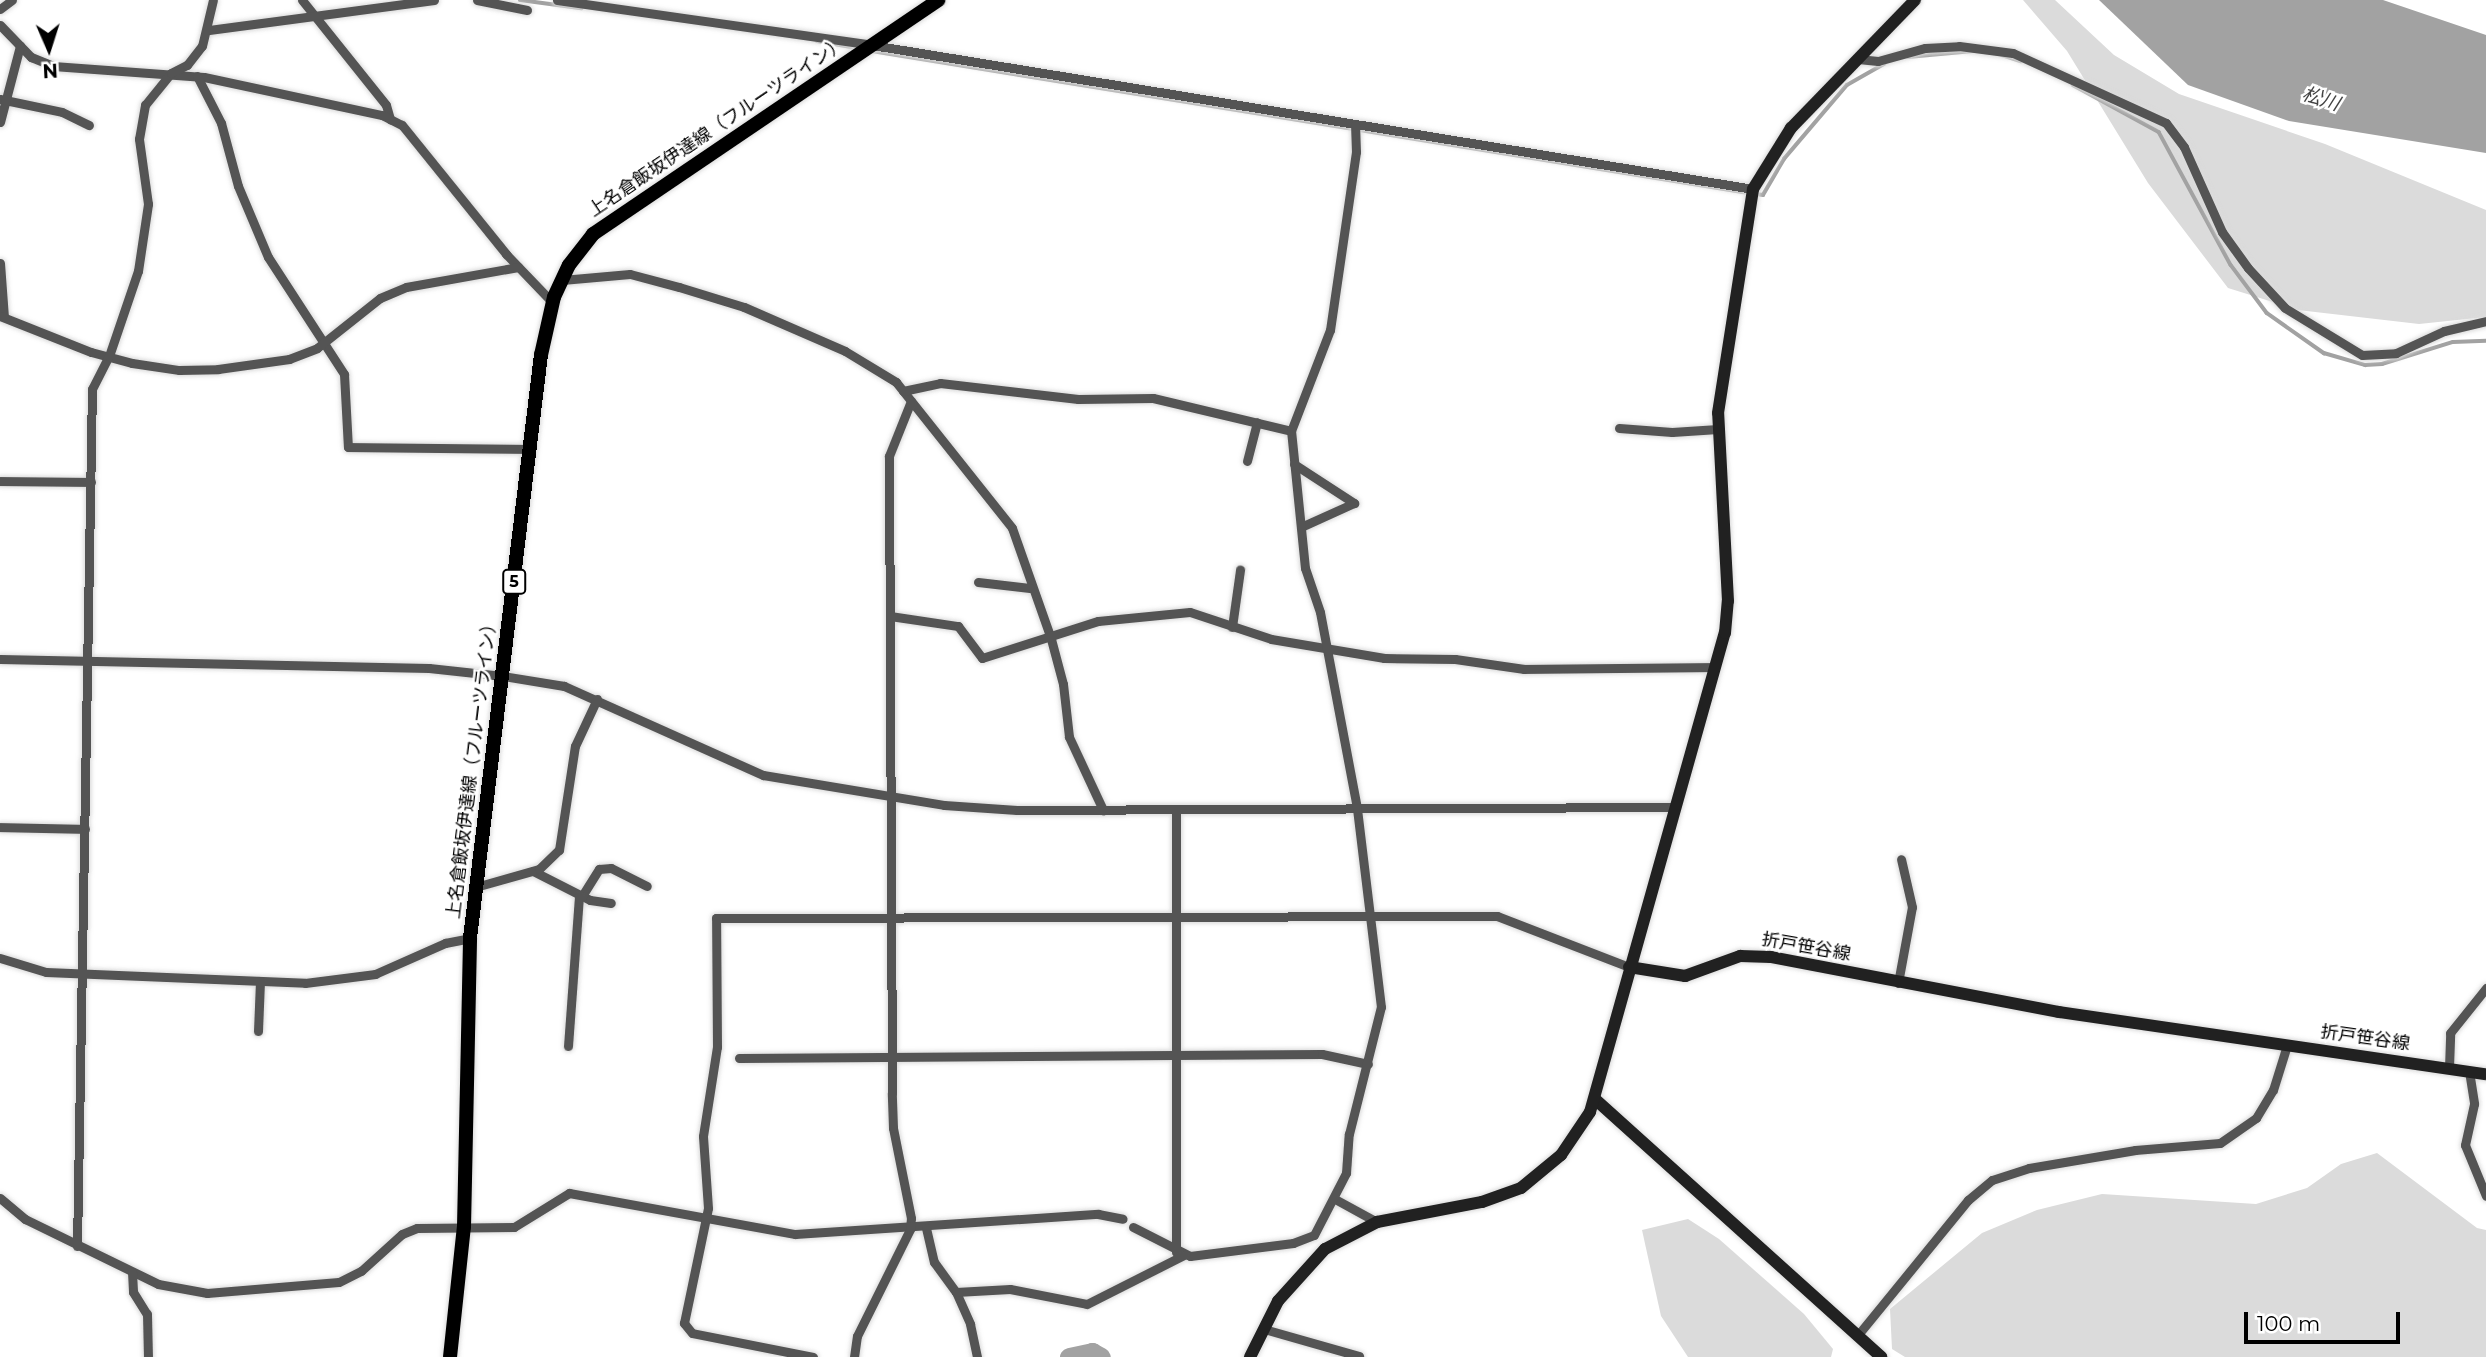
<!DOCTYPE html>
<html>
<head>
<meta charset="utf-8">
<style>
  body { margin:0 }
  #map { position:relative; width:2486px; height:1357px; overflow:hidden; background:#fff; font-family:Montserrat,"Noto Sans JP",sans-serif }
  div>[style] { position:absolute }
  [style*='--x'] { left:calc(var(--x)*1px); top:calc(var(--y)*1px); width:calc(var(--w)*1px); rotate:calc(var(--a)*1deg) }
  .green>* { inset:0; background:#dbdbdb }
  .water>* { inset:0; background:#a2a2a2 }
  .stream>* { height:3.5px; margin:-1.75px; padding:0 1.75px; transform-origin:1.75px; border-radius:1.75px; background:#a2a2a2 }
  .river>* { height:19px; margin:-9.5px; padding:0 9.5px; transform-origin:9.5px; border-radius:9.5px; background:#a2a2a2 }
  .roads { filter:drop-shadow(0 0 2px #dbdbdb) drop-shadow(0 0 2px #dbdbdb) }
  .street>* { height:9px; margin:-4.5px; padding:0 4.5px; transform-origin:4.5px; border-radius:4.5px; background:#545454 }
  .secondary>* { height:12px; margin:-6px; padding:0 6px; transform-origin:6px; border-radius:6px; background:#212121 }
  .primary>* { height:14px; margin:-7px; padding:0 7px; transform-origin:7px; border-radius:7px; background:#000 }
  span { translate:-50% -50%; white-space:nowrap; text-align:center; line-height:1.15; -webkit-text-stroke:5px #fff; paint-order:stroke }
  .shield-label span { padding:2px 5px; background:#fff; border:2px solid; border-radius:5px; -webkit-text-stroke-width:0 }
  .shield-label { font-size:16px; color:#000; font-weight:700 }
  .street-label { font-size:18px; color:#000 }
  .water-label { font-size:19px; color:#434343; font-style:italic }
  .north { position:absolute; left:14px; top:14px; width:70px; height:70px; -webkit-text-stroke:5px #fff; paint-order:stroke; rotate:177deg; font-size:19px; font-weight:700; line-height:28px; text-align:center; color:#000 }
  .north::after { content:''; display:block; margin:auto; width:24px; height:32px; background:#000; clip-path:polygon(50% 0,100% 100%,50% 72%,0 100%) }
  .scale { position:absolute; left:2244px; top:1312px; width:156px; height:32px; box-sizing:border-box; border:4px solid #000; border-top:0; padding-left:9px; font-size:21px; line-height:24px; white-space:nowrap; color:#000; -webkit-text-stroke:5px #fff; paint-order:stroke }
</style>
</head>
<body>
<div id="map">
  <div class="green">
    <i style="clip-path:polygon(2023px 0,2055px 0,2114px 55px,2179px 94px,2325px 144px,2486px 210px,2486px 317px,2419px 324px,2298px 310px,2228px 288px,2148px 183px,2067px 51px)"></i>
    <i style="clip-path:polygon(2377px 1153px,2477px 1228px,2486px 1230px,2486px 1357px,1905px 1357px,1892px 1349px,1890px 1309px,1982px 1233px,2037px 1210px,2102px 1194px,2256px 1204px,2307px 1188px,2341px 1164px)"></i>
    <i style="clip-path:polygon(1688px 1219px,1719px 1239px,1804px 1314px,1833px 1349px,1831px 1357px,1688px 1357px,1661px 1316px,1642px 1230px)"></i>
  </div>
  <div class="water">
    <i style="clip-path:polygon(2099px 0,2383px 0,2486px 35px,2486px 153px,2289px 121px,2188px 85px)"></i>
  </div>
  <div class="stream">
    <i style="--x:520;--y:0;--w:62;--a:7.5"></i>
    <i style="--x:817;--y:41;--w:42;--a:9.7"></i>
    <i style="--x:872;--y:51;--w:888;--a:9.2"></i>
    <i style="--x:2002;--y:55;--w:20;--a:18"></i>
    <i style="--x:1908;--y:57;--w:65;--a:-5.3"></i>
    <i style="--x:2073;--y:85;--w:98;--a:28.7"></i>
    <i style="--x:2159;--y:132;--w:151;--a:61.6"></i>
    <i style="--x:2231;--y:265;--w:60;--a:53.1"></i>
    <i style="--x:2267;--y:313;--w:70;--a:35.1"></i>
    <i style="--x:2324;--y:353;--w:43;--a:16.3"></i>
    <i style="--x:2365;--y:365;--w:17;--a:-3"></i>
    <i style="--x:2382;--y:364;--w:74;--a:-17.2"></i>
    <i style="--x:2453;--y:342;--w:33;--a:-2"></i>
    <i style="--x:1756;--y:194;--w:7;--a:8"></i>
    <i style="--x:1763;--y:195;--w:42;--a:-59.7"></i>
    <i style="--x:1784;--y:159;--w:97;--a:-49.6"></i>
    <i style="--x:1847;--y:85;--w:43;--a:-29.6"></i>
  </div>
  <div class="river">
    <i style="--x:1069;--y:1357;--w:24;--a:-12"></i>
    <i style="--x:1092;--y:1352;--w:10;--a:29"></i>
  </div>
  <div class="roads">
    <div class="street">
      <i style="--x:302;--y:0;--w:134;--a:51.3"></i>
      <i style="--x:386;--y:105;--w:15;--a:74"></i>
      <i style="--x:477;--y:0;--w:51;--a:11.3"></i>
      <i style="--x:557;--y:0;--w:318;--a:8.1"></i>
      <i style="--x:872;--y:45;--w:893;--a:9.28"></i>
      <i style="--x:0;--y:9;--w:15;--a:-37"></i>
      <i style="--x:0;--y:25;--w:45;--a:45.9"></i>
      <i style="--x:31;--y:57;--w:24;--a:22"></i>
      <i style="--x:53;--y:66;--w:151;--a:4.2"></i>
      <i style="--x:204;--y:77;--w:182;--a:12.1"></i>
      <i style="--x:382;--y:115;--w:22;--a:27"></i>
      <i style="--x:402;--y:125;--w:166;--a:51.1"></i>
      <i style="--x:506;--y:254;--w:66;--a:46.2"></i>
      <i style="--x:209;--y:30;--w:227;--a:-7.6"></i>
      <i style="--x:1858;--y:59;--w:20;--a:6"></i>
      <i style="--x:1878;--y:61;--w:49;--a:-15.5"></i>
      <i style="--x:1925;--y:48;--w:34;--a:-3"></i>
      <i style="--x:1959;--y:46;--w:54;--a:7.4"></i>
      <i style="--x:2013;--y:53;--w:168;--a:24.6"></i>
      <i style="--x:2166;--y:123;--w:30;--a:53"></i>
      <i style="--x:2184;--y:147;--w:93;--a:65.9"></i>
      <i style="--x:2222;--y:232;--w:44;--a:54.2"></i>
      <i style="--x:2248;--y:268;--w:54;--a:47.2"></i>
      <i style="--x:2285;--y:308;--w:90;--a:31.4"></i>
      <i style="--x:2362;--y:355;--w:34;--a:-3"></i>
      <i style="--x:2396;--y:353;--w:53;--a:-24.6"></i>
      <i style="--x:2444;--y:331;--w:43;--a:-13.4"></i>
      <i style="--x:197;--y:76;--w:53;--a:62.9"></i>
      <i style="--x:221;--y:123;--w:65;--a:74.9"></i>
      <i style="--x:238;--y:186;--w:77;--a:67.1"></i>
      <i style="--x:268;--y:257;--w:140;--a:57"></i>
      <i style="--x:344;--y:374;--w:73;--a:86.9"></i>
      <i style="--x:348;--y:447;--w:182;--a:0.6"></i>
      <i style="--x:0;--y:99;--w:63;--a:11.8"></i>
      <i style="--x:62;--y:112;--w:30;--a:26"></i>
      <i style="--x:0;--y:122;--w:79;--a:-75.3"></i>
      <i style="--x:0;--y:263;--w:54;--a:85.8"></i>
      <i style="--x:562;--y:280;--w:68;--a:-5"></i>
      <i style="--x:630;--y:274;--w:51;--a:14.9"></i>
      <i style="--x:679;--y:287;--w:68;--a:17.1"></i>
      <i style="--x:744;--y:307;--w:110;--a:23.5"></i>
      <i style="--x:845;--y:351;--w:60;--a:31.3"></i>
      <i style="--x:896;--y:382;--w:186;--a:51.5"></i>
      <i style="--x:1012;--y:528;--w:118;--a:70.6"></i>
      <i style="--x:1051;--y:639;--w:47;--a:75.1"></i>
      <i style="--x:1063;--y:684;--w:53;--a:83.5"></i>
      <i style="--x:1069;--y:737;--w:81;--a:65"></i>
      <i style="--x:0;--y:316;--w:98;--a:21.6"></i>
      <i style="--x:91;--y:352;--w:42;--a:15"></i>
      <i style="--x:132;--y:363;--w:48;--a:8.5"></i>
      <i style="--x:179;--y:370;--w:39;--a:-1"></i>
      <i style="--x:218;--y:369;--w:72;--a:-8"></i>
      <i style="--x:289;--y:359;--w:30;--a:-21"></i>
      <i style="--x:317;--y:348;--w:80;--a:-38.4"></i>
      <i style="--x:380;--y:298;--w:28;--a:-23"></i>
      <i style="--x:406;--y:287;--w:114;--a:-10.1"></i>
      <i style="--x:903;--y:391;--w:38;--a:-12"></i>
      <i style="--x:940;--y:383;--w:139;--a:6.6"></i>
      <i style="--x:1078;--y:399;--w:75;--a:-0.8"></i>
      <i style="--x:1153;--y:398;--w:142;--a:13.4"></i>
      <i style="--x:1619;--y:428;--w:53;--a:4.3"></i>
      <i style="--x:1672;--y:432;--w:46;--a:-3.7"></i>
      <i style="--x:1247;--y:461;--w:40;--a:-75.6"></i>
      <i style="--x:1294;--y:464;--w:72;--a:33"></i>
      <i style="--x:1354;--y:503;--w:58;--a:155.6"></i>
      <i style="--x:0;--y:481;--w:91;--a:0.6"></i>
      <i style="--x:978;--y:582;--w:52;--a:6.6"></i>
      <i style="--x:890;--y:616;--w:69;--a:8.4"></i>
      <i style="--x:958;--y:626;--w:40;--a:53"></i>
      <i style="--x:982;--y:658;--w:122;--a:-17.7"></i>
      <i style="--x:1098;--y:621;--w:92;--a:-5.6"></i>
      <i style="--x:1190;--y:612;--w:85;--a:18.4"></i>
      <i style="--x:1271;--y:639;--w:115;--a:9.5"></i>
      <i style="--x:1384;--y:658;--w:71;--a:0.8"></i>
      <i style="--x:1455;--y:659;--w:70;--a:8.2"></i>
      <i style="--x:1524;--y:669;--w:191;--a:-0.6"></i>
      <i style="--x:1232;--y:627;--w:58;--a:-82"></i>
      <i style="--x:0;--y:659;--w:429;--a:1.2"></i>
      <i style="--x:429;--y:668;--w:74;--a:6.2"></i>
      <i style="--x:503;--y:676;--w:62;--a:9.3"></i>
      <i style="--x:564;--y:686;--w:218;--a:24.1"></i>
      <i style="--x:763;--y:775;--w:183;--a:9.4"></i>
      <i style="--x:944;--y:805;--w:73;--a:3.9"></i>
      <i style="--x:1017;--y:810;--w:656;--a:-0.26"></i>
      <i style="--x:0;--y:827;--w:85;--a:1.3"></i>
      <i style="--x:533;--y:871;--w:64;--a:27"></i>
      <i style="--x:590;--y:900;--w:21;--a:8"></i>
      <i style="--x:479;--y:886;--w:62;--a:-15.8"></i>
      <i style="--x:539;--y:869;--w:28;--a:-44"></i>
      <i style="--x:559;--y:850;--w:105;--a:-81.3"></i>
      <i style="--x:575;--y:746;--w:52;--a:-64.9"></i>
      <i style="--x:582;--y:896;--w:32;--a:-58"></i>
      <i style="--x:599;--y:869;--w:12;--a:-5"></i>
      <i style="--x:611;--y:868;--w:40;--a:26.6"></i>
      <i style="--x:0;--y:958;--w:48;--a:16.9"></i>
      <i style="--x:46;--y:972;--w:259;--a:2.4"></i>
      <i style="--x:305;--y:983;--w:71;--a:-7.3"></i>
      <i style="--x:375;--y:974;--w:77;--a:-23.9"></i>
      <i style="--x:445;--y:943;--w:25;--a:-11"></i>
      <i style="--x:1898;--y:983;--w:77;--a:-79.6"></i>
      <i style="--x:1912;--y:907;--w:49;--a:-102.9"></i>
      <i style="--x:258;--y:1031;--w:50;--a:-87.7"></i>
      <i style="--x:568;--y:1046;--w:151;--a:-85.8"></i>
      <i style="--x:739;--y:1058;--w:583;--a:-0.39"></i>
      <i style="--x:1322;--y:1054;--w:47;--a:12.3"></i>
      <i style="--x:2449;--y:1068;--w:35;--a:-88"></i>
      <i style="--x:2450;--y:1033;--w:58;--a:-51.3"></i>
      <i style="--x:2469;--y:1071;--w:33;--a:81"></i>
      <i style="--x:2474;--y:1104;--w:42;--a:102.4"></i>
      <i style="--x:2465;--y:1145;--w:55;--a:67.6"></i>
      <i style="--x:0;--y:1198;--w:33;--a:40"></i>
      <i style="--x:25;--y:1219;--w:148;--a:26"></i>
      <i style="--x:158;--y:1284;--w:50;--a:10.4"></i>
      <i style="--x:207;--y:1293;--w:132;--a:-4.8"></i>
      <i style="--x:339;--y:1282;--w:25;--a:-27"></i>
      <i style="--x:361;--y:1271;--w:55;--a:-42.1"></i>
      <i style="--x:402;--y:1234;--w:16;--a:-22"></i>
      <i style="--x:417;--y:1228;--w:97;--a:-0.6"></i>
      <i style="--x:514;--y:1227;--w:65;--a:-31.7"></i>
      <i style="--x:569;--y:1193;--w:230;--a:10.3"></i>
      <i style="--x:795;--y:1234;--w:304;--a:-3.8"></i>
      <i style="--x:1098;--y:1214;--w:25;--a:11"></i>
      <i style="--x:1335;--y:1199;--w:48;--a:28.7"></i>
      <i style="--x:1133;--y:1227;--w:64;--a:27"></i>
      <i style="--x:1190;--y:1256;--w:104;--a:-7.2"></i>
      <i style="--x:1293;--y:1243;--w:22;--a:-21"></i>
      <i style="--x:1314;--y:1235;--w:70;--a:-62.7"></i>
      <i style="--x:1346;--y:1173;--w:39;--a:-86"></i>
      <i style="--x:1349;--y:1134;--w:131;--a:-75.9"></i>
      <i style="--x:1381;--y:1007;--w:200;--a:-96.9"></i>
      <i style="--x:1357;--y:808;--w:199;--a:-100.7"></i>
      <i style="--x:1320;--y:612;--w:46;--a:-108.8"></i>
      <i style="--x:1305;--y:568;--w:138;--a:-95.8"></i>
      <i style="--x:1291;--y:431;--w:108;--a:-68.9"></i>
      <i style="--x:1330;--y:330;--w:180;--a:-81.7"></i>
      <i style="--x:1356;--y:152;--w:27;--a:-92"></i>
      <i style="--x:926;--y:1228;--w:35;--a:77"></i>
      <i style="--x:934;--y:1262;--w:37;--a:54"></i>
      <i style="--x:956;--y:1292;--w:35;--a:66"></i>
      <i style="--x:970;--y:1324;--w:34;--a:78"></i>
      <i style="--x:77;--y:1246;--w:857;--a:-89"></i>
      <i style="--x:92;--y:389;--w:37;--a:-63"></i>
      <i style="--x:109;--y:356;--w:90;--a:-71.2"></i>
      <i style="--x:138;--y:271;--w:68;--a:-81.5"></i>
      <i style="--x:148;--y:204;--w:66;--a:-97.9"></i>
      <i style="--x:139;--y:139;--w:35;--a:-80"></i>
      <i style="--x:145;--y:105;--w:41;--a:-50.9"></i>
      <i style="--x:171;--y:73;--w:18;--a:-27"></i>
      <i style="--x:187;--y:65;--w:24;--a:-52"></i>
      <i style="--x:202;--y:46;--w:47;--a:-76.6"></i>
      <i style="--x:1176;--y:1252;--w:442;--a:-90"></i>
      <i style="--x:132;--y:1272;--w:20;--a:87"></i>
      <i style="--x:133;--y:1292;--w:26;--a:58"></i>
      <i style="--x:147;--y:1314;--w:43;--a:88.7"></i>
      <i style="--x:956;--y:1292;--w:54;--a:-3.2"></i>
      <i style="--x:1010;--y:1289;--w:78;--a:11"></i>
      <i style="--x:1087;--y:1304;--w:109;--a:-26.8"></i>
      <i style="--x:1264;--y:1329;--w:99;--a:15.9"></i>
      <i style="--x:1857;--y:1336;--w:176;--a:-50.8"></i>
      <i style="--x:1968;--y:1200;--w:31;--a:-40"></i>
      <i style="--x:1992;--y:1180;--w:39;--a:-18"></i>
      <i style="--x:2029;--y:1168;--w:108;--a:-9.6"></i>
      <i style="--x:2135;--y:1150;--w:85;--a:-4.7"></i>
      <i style="--x:2220;--y:1143;--w:44;--a:-34.8"></i>
      <i style="--x:2256;--y:1118;--w:33;--a:-59"></i>
      <i style="--x:2273;--y:1090;--w:47;--a:-72.7"></i>
      <i style="--x:813;--y:1357;--w:123;--a:-168.8"></i>
      <i style="--x:692;--y:1333;--w:13;--a:-129"></i>
      <i style="--x:684;--y:1323;--w:117;--a:-78.2"></i>
      <i style="--x:708;--y:1208;--w:72;--a:-94"></i>
      <i style="--x:703;--y:1136;--w:90;--a:-81.1"></i>
      <i style="--x:717;--y:1047;--w:129;--a:-90.4"></i>
      <i style="--x:716;--y:918;--w:781;--a:-0.15"></i>
      <i style="--x:1497;--y:916;--w:142;--a:21.1"></i>
      <i style="--x:854;--y:1357;--w:21;--a:-82"></i>
      <i style="--x:857;--y:1336;--w:119;--a:-63.6"></i>
      <i style="--x:910;--y:1229;--w:11;--a:-85"></i>
      <i style="--x:911;--y:1218;--w:92;--a:-101.3"></i>
      <i style="--x:893;--y:1128;--w:35;--a:-92"></i>
      <i style="--x:892;--y:1093;--w:637;--a:-90.27"></i>
      <i style="--x:889;--y:456;--w:59;--a:-68.2"></i>
    </div>
    <div class="secondary">
      <i style="--x:1629;--y:967;--w:57;--a:9.1"></i>
      <i style="--x:1685;--y:976;--w:59;--a:-20"></i>
      <i style="--x:1740;--y:956;--w:31;--a:2"></i>
      <i style="--x:1771;--y:957;--w:293;--a:10.8"></i>
      <i style="--x:2059;--y:1012;--w:431;--a:8.3"></i>
      <i style="--x:1596;--y:1100;--w:384;--a:42"></i>
      <i style="--x:1250;--y:1357;--w:63;--a:-63.4"></i>
      <i style="--x:1278;--y:1301;--w:70;--a:-47.9"></i>
      <i style="--x:1325;--y:1249;--w:59;--a:-27.4"></i>
      <i style="--x:1377;--y:1222;--w:107;--a:-10.8"></i>
      <i style="--x:1482;--y:1202;--w:41;--a:-19.7"></i>
      <i style="--x:1521;--y:1188;--w:52;--a:-39.5"></i>
      <i style="--x:1561;--y:1155;--w:52;--a:-56"></i>
      <i style="--x:1590;--y:1112;--w:498;--a:-74.3"></i>
      <i style="--x:1725;--y:633;--w:32;--a:-85"></i>
      <i style="--x:1728;--y:601;--w:188;--a:-93"></i>
      <i style="--x:1718;--y:413;--w:227;--a:-81.1"></i>
      <i style="--x:1753;--y:189;--w:72;--a:-58.1"></i>
      <i style="--x:1791;--y:128;--w:178;--a:-45.9"></i>
    </div>
    <div class="primary">
      <i style="--x:450;--y:1357;--w:131;--a:-83.9"></i>
      <i style="--x:464;--y:1227;--w:289;--a:-88.8"></i>
      <i style="--x:470;--y:938;--w:587;--a:-83.06"></i>
      <i style="--x:541;--y:355;--w:59;--a:-77.4"></i>
      <i style="--x:554;--y:297;--w:35;--a:-65"></i>
      <i style="--x:569;--y:265;--w:39;--a:-52"></i>
      <i style="--x:593;--y:234;--w:417;--a:-34.1"></i>
    </div>
  </div>
  <div class="shield-label">
    <span style="left:514px;top:582px">5</span>
  </div>
  <div class="street-label">
    <span style="left:717px;top:127px;rotate:-34deg">上名倉飯坂伊達線（フルーツライン）</span>
    <span style="left:472px;top:767px;rotate:-83deg">上名倉飯坂伊達線（フルーツライン）</span>
    <span style="left:1806px;top:947px;rotate:10deg">折戸笹谷線</span>
    <span style="left:2365px;top:1038px;rotate:8deg">折戸笹谷線</span>
  </div>
  <div class="water-label">
    <span style="left:2321px;top:99px;rotate:18deg">松川</span>
  </div>
  <div class="north">N</div>
  <div class="scale">100 m</div>
</div>
</body>
</html>
